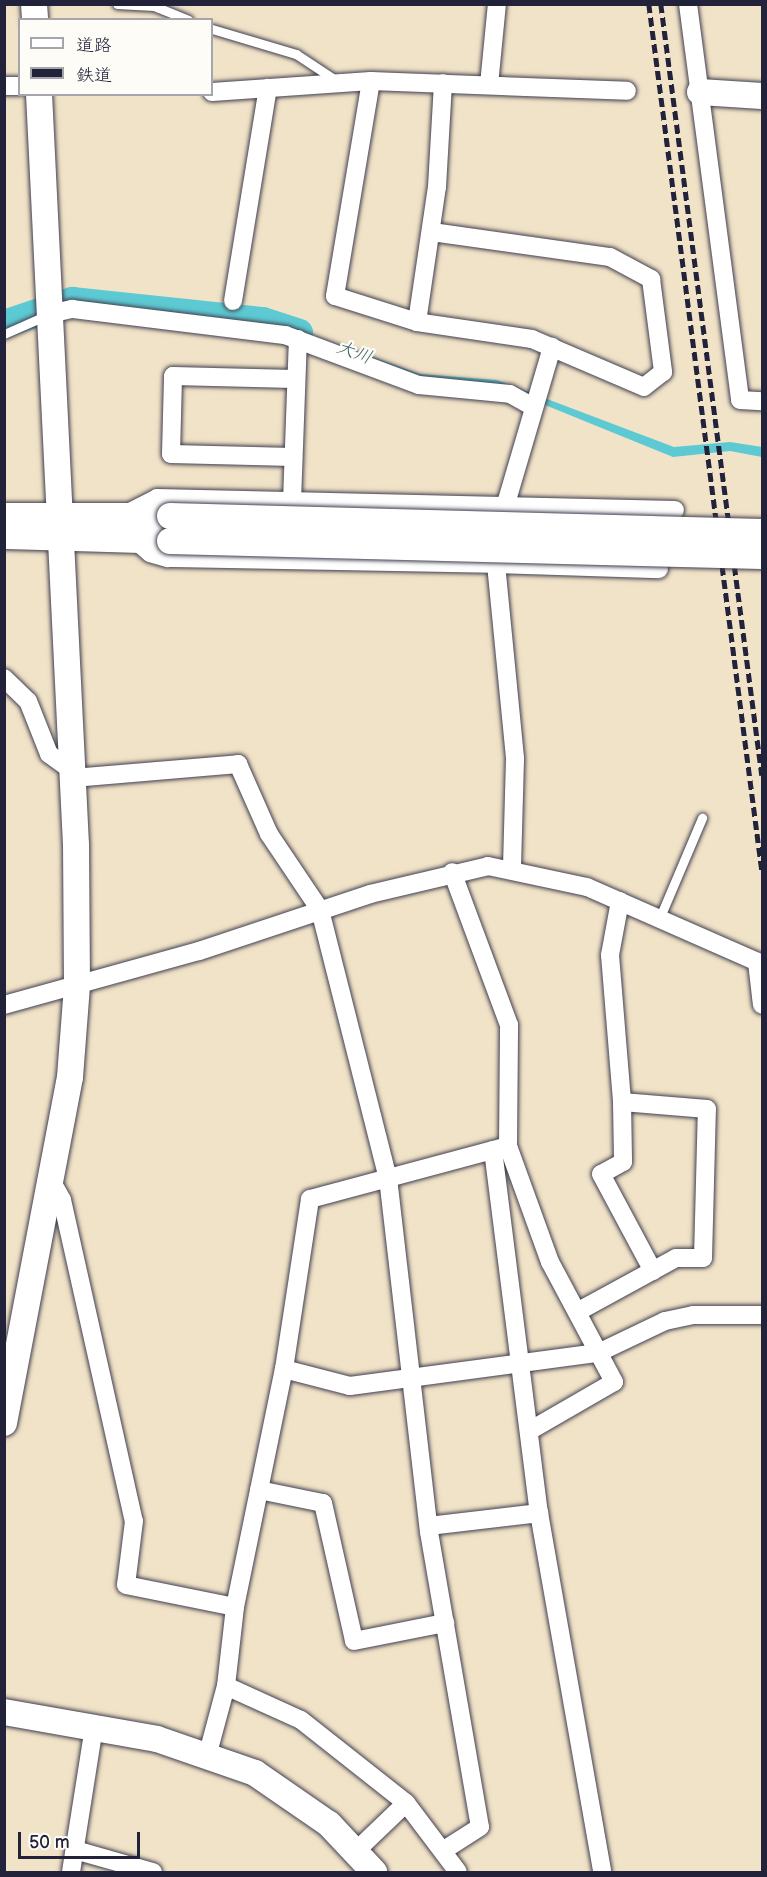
<!DOCTYPE html>
<html>
<head>
<meta charset="utf-8">
<style>
  body { margin:0 }
  #map { position:relative; width:767px; height:1877px; overflow:hidden; background:#f1e3c7; font-family:"Balsamiq Sans","Klee One",sans-serif }
  div>[style] { position:absolute }
  [style*='--x'] { left:calc(var(--x)*1px); top:calc(var(--y)*1px); width:calc(var(--w)*1px); rotate:calc(var(--a)*1deg) }
  .water>* { inset:0; background:#5dcad3 }
  .river>* { height:28px; margin:-14px; padding:0 14px; transform-origin:14px; border-radius:14px; background:#5dcad3 }
  .roads { filter:drop-shadow(0 0 2px #413f50) drop-shadow(0 0 2px #413f50) }
  .lane>* { height:9px; margin:-4.5px; padding:0 4.5px; transform-origin:4.5px; border-radius:4.5px; background:#fff }
  .street>* { height:18px; margin:-9px; padding:0 9px; transform-origin:9px; border-radius:9px; background:#fff }
  .secondary>* { height:26px; margin:-13px; padding:0 13px; transform-origin:13px; border-radius:13px; background:#fff }
  .rail>* { height:4.5px; margin-top:-2.25px; transform-origin:0; background:repeating-linear-gradient(90deg,#22223b 0 9px,transparent 0 13.5px) }
  .bridges { filter:drop-shadow(0 0 2px #413f50) drop-shadow(0 0 2px #413f50) }
  .secondary-bridge>* { height:26px; margin:-13px; padding:0 13px; transform-origin:13px; border-radius:13px; background:#fff }
  span { translate:-50% -50%; white-space:nowrap; text-align:center; line-height:1.15; -webkit-text-stroke:4.5px #fdfcf7; paint-order:stroke }
  .water-label { font-size:18px; color:#375d70; font-style:italic }
  .frame { position:absolute; inset:0; border:6px solid #22223b; pointer-events:none }
  .legend { position:absolute; left:18px; top:18px; width:195px; height:78px; box-sizing:border-box; background:#fdfcf7; border:2px solid #a5a5ac; margin:0; padding:8px 10px; list-style:none; font-size:18px; color:#22223b }
  .legend li { display:flex; align-items:center; gap:12px; height:30px }
  .legend b { width:30px; border:2px solid #a5a5ac }
  .scale { position:absolute; left:18px; top:1832px; width:122px; height:27px; box-sizing:border-box; border:3px solid #22223b; border-top:0; padding-left:8px; font-size:18px; line-height:21px; white-space:nowrap; color:#22223b; -webkit-text-stroke:4px #fdfcf7; paint-order:stroke }
</style>
</head>
<body>
<div id="map">
  <div class="water">
    <i style="clip-path:polygon(263px 318px,420px 374px,497px 380px,674px 447px,730px 442px,762px 447px,762px 457px,730px 451px,673px 457px,503px 388px,420px 380px,261px 323px)"></i>
  </div>
  <div class="river">
    <i style="--x:4;--y:324;--w:72;--a:-18.7"></i>
    <i style="--x:72;--y:301;--w:192;--a:6"></i>
    <i style="--x:263;--y:321;--w:38;--a:18"></i>
  </div>
  <div class="roads">
    <div class="lane">
      <i style="--x:117;--y:4;--w:37;--a:3"></i>
      <i style="--x:154;--y:6;--w:37;--a:22"></i>
      <i style="--x:212;--y:29;--w:88;--a:16.6"></i>
      <i style="--x:296;--y:54;--w:49;--a:33.4"></i>
      <i style="--x:4;--y:334;--w:47;--a:-23.8"></i>
      <i style="--x:660;--y:917;--w:108;--a:-67"></i>
    </div>
    <div class="street">
      <i style="--x:688;--y:4;--w:399;--a:82.5"></i>
      <i style="--x:740;--y:400;--w:22;--a:3"></i>
      <i style="--x:371;--y:81;--w:218;--a:99.5"></i>
      <i style="--x:335;--y:296;--w:86;--a:17.6"></i>
      <i style="--x:489;--y:85;--w:81;--a:-84.4"></i>
      <i style="--x:4;--y:86;--w:16;--a:0"></i>
      <i style="--x:212;--y:92;--w:159;--a:-4"></i>
      <i style="--x:371;--y:81;--w:256;--a:2.2"></i>
      <i style="--x:432;--y:232;--w:180;--a:8"></i>
      <i style="--x:610;--y:257;--w:47;--a:28.2"></i>
      <i style="--x:651;--y:279;--w:94;--a:82.6"></i>
      <i style="--x:663;--y:372;--w:24;--a:142"></i>
      <i style="--x:644;--y:387;--w:122;--a:-156.8"></i>
      <i style="--x:532;--y:339;--w:116;--a:-171.6"></i>
      <i style="--x:417;--y:322;--w:136;--a:-81.6"></i>
      <i style="--x:437;--y:187;--w:104;--a:-86.7"></i>
      <i style="--x:233;--y:301;--w:216;--a:-80.7"></i>
      <i style="--x:50;--y:314;--w:23;--a:-13"></i>
      <i style="--x:72;--y:309;--w:215;--a:7"></i>
      <i style="--x:285;--y:335;--w:143;--a:20.5"></i>
      <i style="--x:419;--y:385;--w:91;--a:5.6"></i>
      <i style="--x:510;--y:394;--w:25;--a:29"></i>
      <i style="--x:293;--y:457;--w:122;--a:-178.6"></i>
      <i style="--x:171;--y:454;--w:78;--a:-88.5"></i>
      <i style="--x:173;--y:376;--w:121;--a:1.4"></i>
      <i style="--x:292;--y:501;--w:162;--a:-87.9"></i>
      <i style="--x:505;--y:507;--w:167;--a:-73.6"></i>
      <i style="--x:124;--y:515;--w:37;--a:-27"></i>
      <i style="--x:157;--y:498;--w:518;--a:1.33"></i>
      <i style="--x:134;--y:539;--w:21;--a:41"></i>
      <i style="--x:150;--y:553;--w:19;--a:16"></i>
      <i style="--x:168;--y:558;--w:328;--a:1"></i>
      <i style="--x:496;--y:564;--w:196;--a:84.4"></i>
      <i style="--x:515;--y:759;--w:110;--a:91.6"></i>
      <i style="--x:496;--y:564;--w:163;--a:1.8"></i>
      <i style="--x:4;--y:678;--w:33;--a:44"></i>
      <i style="--x:28;--y:701;--w:57;--a:68.4"></i>
      <i style="--x:49;--y:754;--w:29;--a:36"></i>
      <i style="--x:73;--y:778;--w:166;--a:-4.8"></i>
      <i style="--x:238;--y:764;--w:77;--a:66.1"></i>
      <i style="--x:269;--y:834;--w:92;--a:56.1"></i>
      <i style="--x:320;--y:910;--w:276;--a:75.8"></i>
      <i style="--x:388;--y:1178;--w:356;--a:83.4"></i>
      <i style="--x:429;--y:1532;--w:299;--a:80.2"></i>
      <i style="--x:480;--y:1827;--w:43;--a:147.4"></i>
      <i style="--x:620;--y:901;--w:55;--a:100.5"></i>
      <i style="--x:610;--y:955;--w:147;--a:85.3"></i>
      <i style="--x:757;--y:962;--w:43;--a:83.4"></i>
      <i style="--x:4;--y:1005;--w:202;--a:-15.5"></i>
      <i style="--x:199;--y:951;--w:180;--a:-18.4"></i>
      <i style="--x:370;--y:894;--w:121;--a:-13.3"></i>
      <i style="--x:488;--y:866;--w:101;--a:12"></i>
      <i style="--x:587;--y:887;--w:191;--a:23.7"></i>
      <i style="--x:508;--y:1146;--w:123;--a:70.1"></i>
      <i style="--x:550;--y:1262;--w:136;--a:61.9"></i>
      <i style="--x:614;--y:1382;--w:98;--a:150"></i>
      <i style="--x:493;--y:1150;--w:366;--a:82.8"></i>
      <i style="--x:539;--y:1513;--w:364;--a:80"></i>
      <i style="--x:51;--y:1180;--w:23;--a:61"></i>
      <i style="--x:62;--y:1200;--w:329;--a:77.4"></i>
      <i style="--x:134;--y:1521;--w:64;--a:97.1"></i>
      <i style="--x:126;--y:1585;--w:111;--a:11.4"></i>
      <i style="--x:235;--y:1607;--w:243;--a:-78.4"></i>
      <i style="--x:284;--y:1369;--w:68;--a:14.4"></i>
      <i style="--x:350;--y:1386;--w:250;--a:-7.6"></i>
      <i style="--x:598;--y:1353;--w:74;--a:-25.5"></i>
      <i style="--x:665;--y:1321;--w:29;--a:-12"></i>
      <i style="--x:693;--y:1315;--w:69;--a:0"></i>
      <i style="--x:577;--y:1312;--w:113;--a:-28.6"></i>
      <i style="--x:676;--y:1258;--w:27;--a:0"></i>
      <i style="--x:703;--y:1258;--w:149;--a:-88.5"></i>
      <i style="--x:707;--y:1109;--w:85;--a:-175.3"></i>
      <i style="--x:622;--y:1102;--w:60;--a:89"></i>
      <i style="--x:623;--y:1162;--w:25;--a:151"></i>
      <i style="--x:601;--y:1174;--w:110;--a:61.8"></i>
      <i style="--x:284;--y:1369;--w:172;--a:-81.3"></i>
      <i style="--x:310;--y:1199;--w:205;--a:-15"></i>
      <i style="--x:508;--y:1146;--w:121;--a:-89.5"></i>
      <i style="--x:509;--y:1025;--w:163;--a:-110.4"></i>
      <i style="--x:259;--y:1490;--w:65;--a:11.5"></i>
      <i style="--x:323;--y:1503;--w:141;--a:77.3"></i>
      <i style="--x:354;--y:1641;--w:93;--a:-11.2"></i>
      <i style="--x:429;--y:1526;--w:111;--a:-6.7"></i>
      <i style="--x:235;--y:1607;--w:80;--a:96.5"></i>
      <i style="--x:226;--y:1686;--w:82;--a:24.4"></i>
      <i style="--x:301;--y:1720;--w:134;--a:38.3"></i>
      <i style="--x:208;--y:1753;--w:69;--a:-75"></i>
      <i style="--x:75;--y:1850;--w:81;--a:15.8"></i>
      <i style="--x:356;--y:1851;--w:69;--a:-43.8"></i>
      <i style="--x:406;--y:1803;--w:86;--a:53"></i>
      <i style="--x:71;--y:1872;--w:147;--a:-81"></i>
    </div>
    <div class="secondary">
      <i style="--x:34;--y:4;--w:16;--a:86"></i>
      <i style="--x:700;--y:92;--w:62;--a:3.7"></i>
      <i style="--x:4;--y:516;--w:166;--a:0"></i>
      <i style="--x:4;--y:536;--w:166;--a:1.7"></i>
      <i style="--x:4;--y:1423;--w:352;--a:-79.2"></i>
      <i style="--x:70;--y:1077;--w:91;--a:-85.6"></i>
      <i style="--x:77;--y:986;--w:141;--a:-90.4"></i>
      <i style="--x:76;--y:845;--w:752;--a:-92.82"></i>
      <i style="--x:4;--y:1712;--w:155;--a:10"></i>
      <i style="--x:157;--y:1739;--w:104;--a:19.1"></i>
      <i style="--x:255;--y:1773;--w:90;--a:34.6"></i>
      <i style="--x:329;--y:1824;--w:66;--a:46.8"></i>
    </div>
  </div>
  <div class="rail">
    <i style="--x:649;--y:4;--w:874;--a:82.57"></i>
    <i style="--x:661;--y:4;--w:778;--a:82.54"></i>
  </div>
  <div class="bridges">
    <div class="secondary-bridge">
      <i style="--x:170;--y:516;--w:592;--a:1.55"></i>
      <i style="--x:170;--y:541;--w:592;--a:1.45"></i>
    </div>
  </div>
  <div class="water-label">
    <span style="left:354px;top:353px;rotate:20deg">大川</span>
  </div>
  <div class="frame"></div>
  <ul class="legend">
  <li><b style="height:8px;background:#fff"></b>道路</li>
  <li><b style="height:8px;background:#22223b"></b>鉄道</li>
  </ul>
  <div class="scale">50 m</div>
</div>
</body>
</html>
